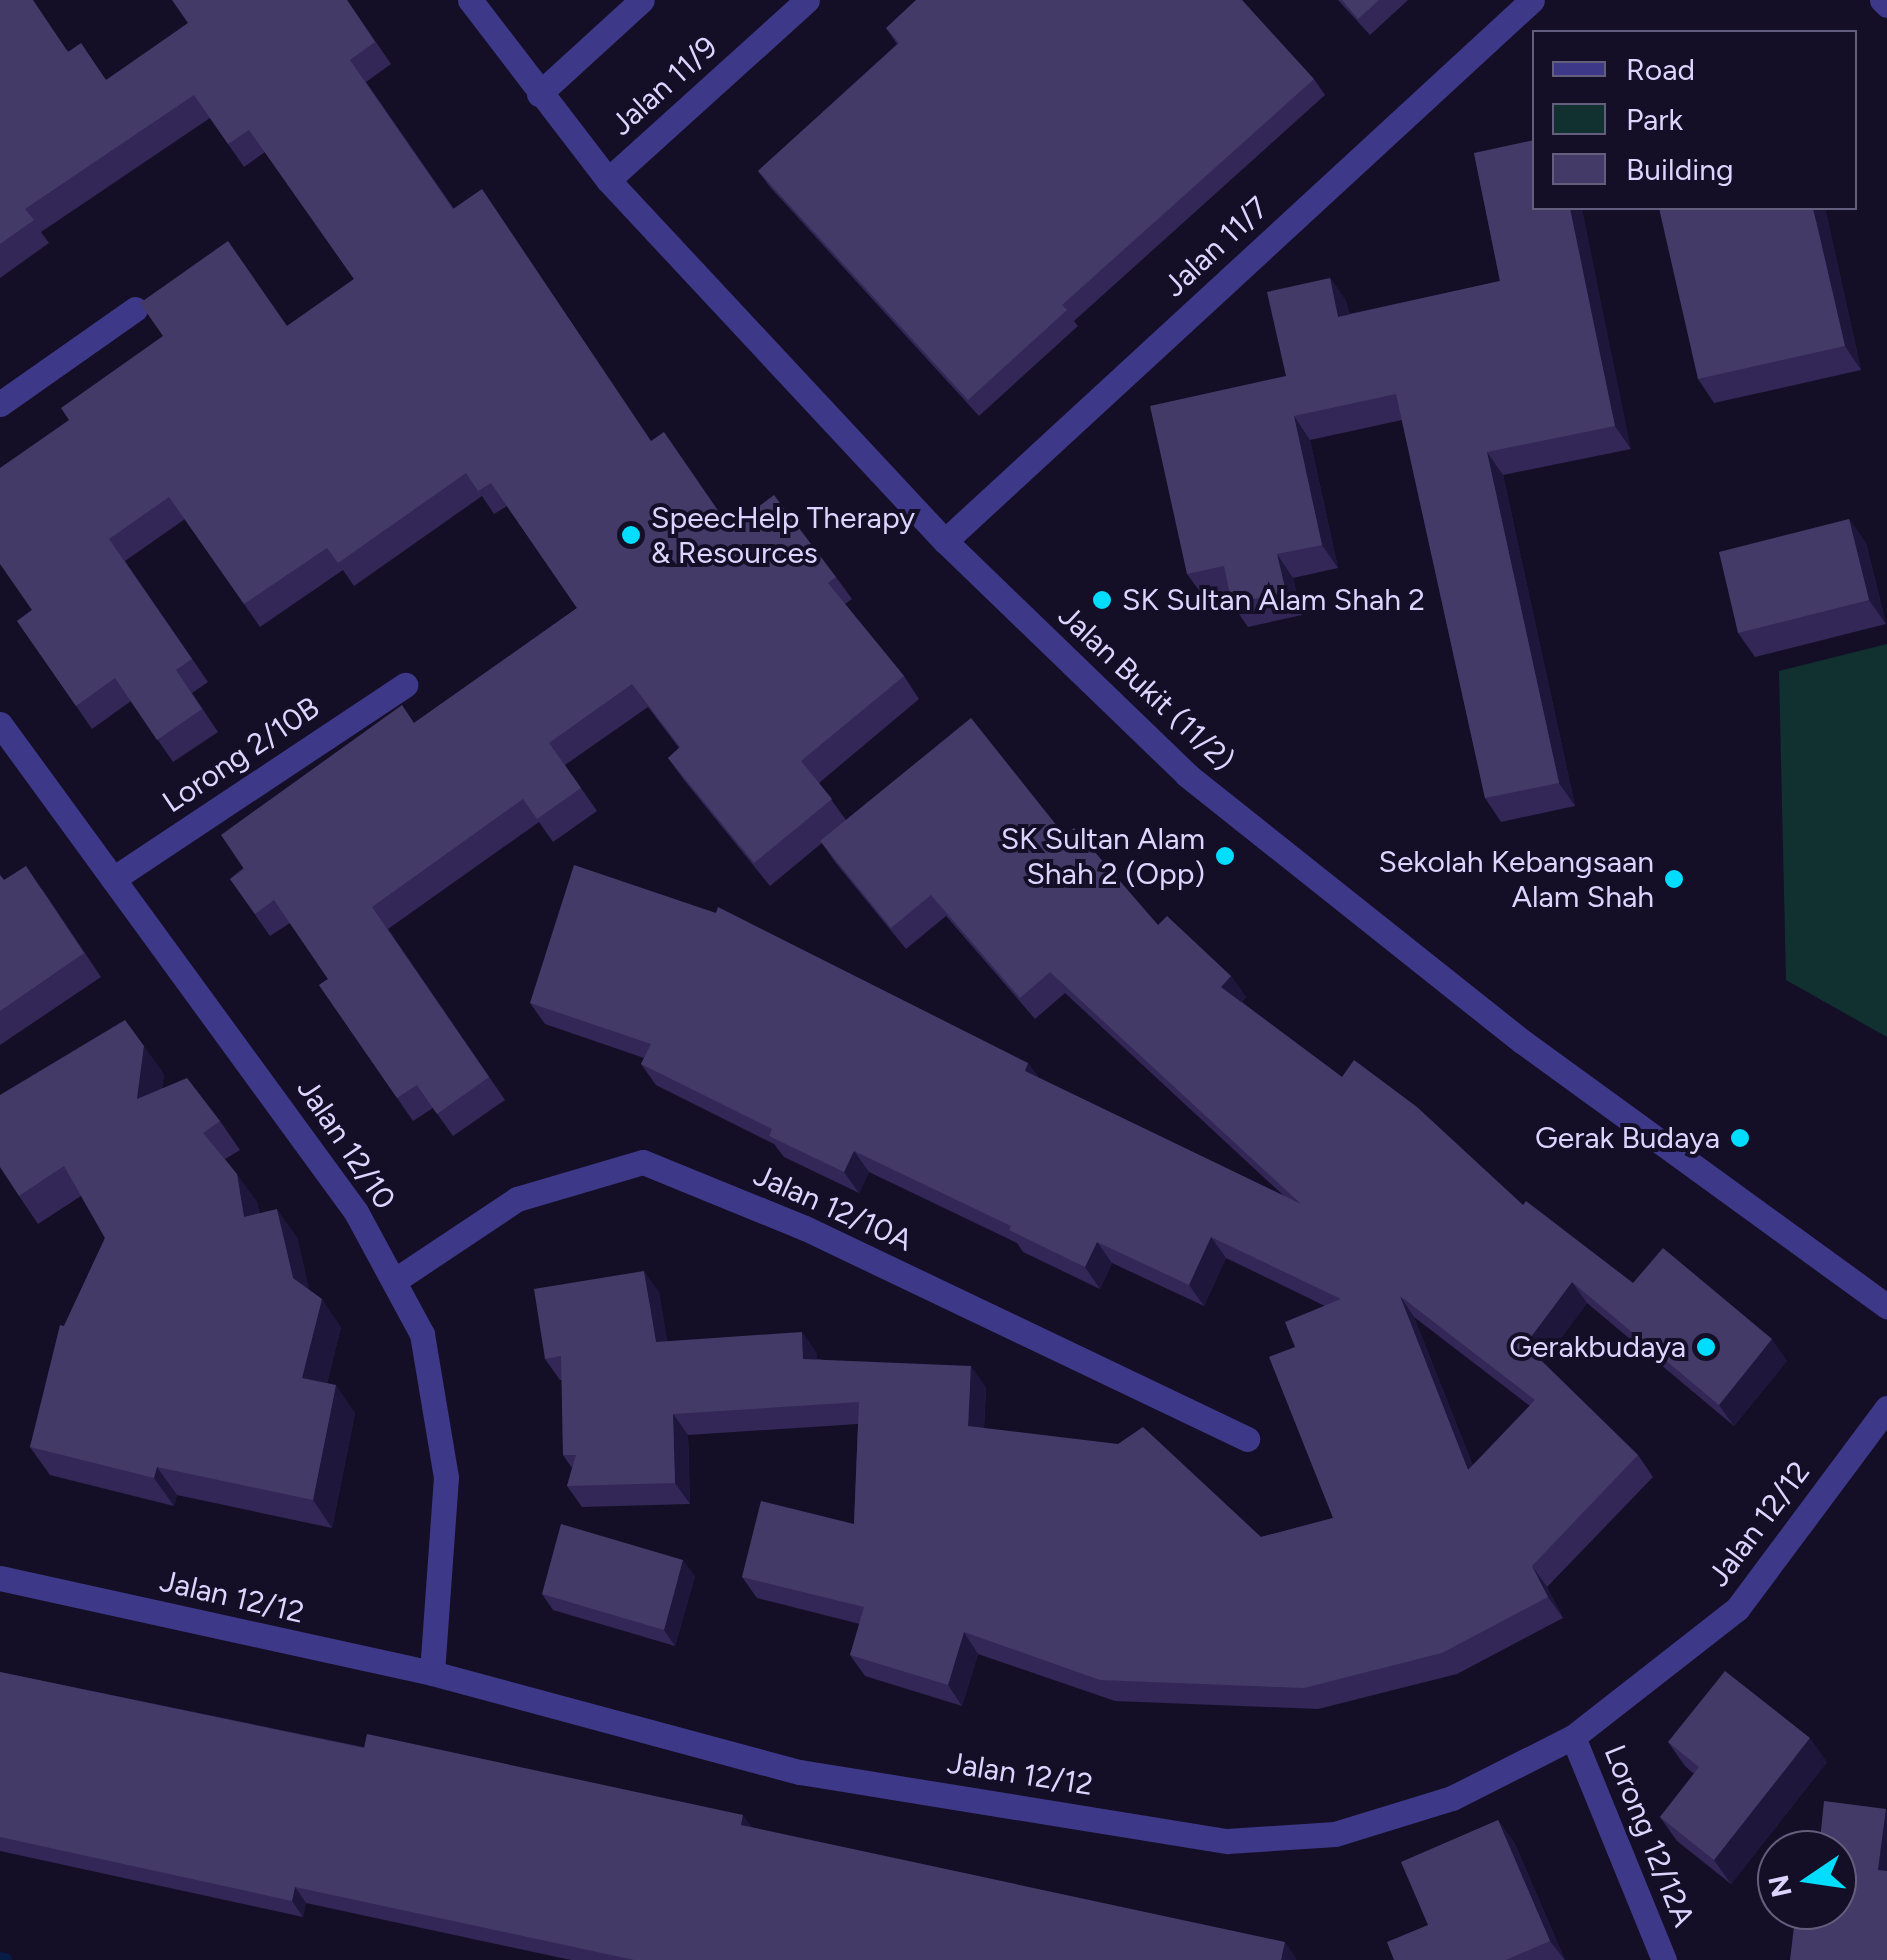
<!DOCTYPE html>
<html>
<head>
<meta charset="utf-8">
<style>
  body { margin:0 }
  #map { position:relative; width:1887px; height:1960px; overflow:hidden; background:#140f27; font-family:Figtree,sans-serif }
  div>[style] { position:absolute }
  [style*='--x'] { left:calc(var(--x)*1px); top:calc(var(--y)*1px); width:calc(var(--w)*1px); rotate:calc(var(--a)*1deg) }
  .green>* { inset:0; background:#113131 }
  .stream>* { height:14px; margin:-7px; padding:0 7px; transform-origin:7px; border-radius:7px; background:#081d46 }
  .minor>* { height:25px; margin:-12.5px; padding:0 12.5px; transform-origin:12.5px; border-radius:12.5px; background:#3e3888 }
  .wall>* { inset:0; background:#322756 }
  .shaded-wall>* { inset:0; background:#1e163b }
  .building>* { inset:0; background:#443a68 }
  .dots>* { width:28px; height:28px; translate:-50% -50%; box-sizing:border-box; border:5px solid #140f27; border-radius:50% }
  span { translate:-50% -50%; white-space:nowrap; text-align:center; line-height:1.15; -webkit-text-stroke:8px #140f27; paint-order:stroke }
  .street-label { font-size:30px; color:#dbd5ff }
  .poi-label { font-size:30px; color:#dbd5ff }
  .left { translate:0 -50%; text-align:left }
  .right { translate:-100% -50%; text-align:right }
  .legend { position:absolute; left:1532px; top:30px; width:325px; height:180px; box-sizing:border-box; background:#140f27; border:2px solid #645e7d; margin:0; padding:12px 18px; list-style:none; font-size:30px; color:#dbd5ff }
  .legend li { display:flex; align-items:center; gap:20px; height:50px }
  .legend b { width:50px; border:2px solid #645e7d }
  .north { position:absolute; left:1757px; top:1830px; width:100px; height:100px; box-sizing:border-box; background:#140f27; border:2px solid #645e7d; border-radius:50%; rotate:257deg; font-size:28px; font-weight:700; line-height:40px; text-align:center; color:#dbd5ff }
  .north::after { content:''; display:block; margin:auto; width:35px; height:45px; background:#01ddff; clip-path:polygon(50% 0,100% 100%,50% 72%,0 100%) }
</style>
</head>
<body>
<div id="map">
  <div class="green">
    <i style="clip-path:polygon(1887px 644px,1887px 1037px,1786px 980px,1779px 671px)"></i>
  </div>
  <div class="stream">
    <i style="--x:0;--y:1959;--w:5;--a:11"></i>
  </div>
  <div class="minor">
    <i style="--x:470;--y:0;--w:227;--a:52.5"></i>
    <i style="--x:608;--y:180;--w:494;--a:47"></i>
    <i style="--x:945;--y:541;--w:337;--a:44"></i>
    <i style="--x:1187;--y:775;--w:429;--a:38.5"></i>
    <i style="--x:1523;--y:1042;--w:450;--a:36"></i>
    <i style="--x:1882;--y:0;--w:7;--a:45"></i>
    <i style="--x:539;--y:94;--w:139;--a:-42.4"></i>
    <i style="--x:608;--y:180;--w:268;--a:-42.1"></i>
    <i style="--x:0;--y:404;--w:165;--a:-35.1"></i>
    <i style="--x:945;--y:541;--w:798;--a:-42.66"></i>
    <i style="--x:0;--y:724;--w:604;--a:53.89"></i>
    <i style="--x:356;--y:1212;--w:139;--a:61.6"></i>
    <i style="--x:422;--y:1334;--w:145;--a:80.5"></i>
    <i style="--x:446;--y:1477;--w:196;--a:94.1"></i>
    <i style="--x:113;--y:879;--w:351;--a:-33.6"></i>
    <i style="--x:394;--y:1281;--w:148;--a:-33.7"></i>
    <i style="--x:517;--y:1199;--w:131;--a:-16.4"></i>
    <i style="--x:643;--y:1162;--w:175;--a:22.2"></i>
    <i style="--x:805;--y:1228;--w:490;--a:25.5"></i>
    <i style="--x:0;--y:1578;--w:442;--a:12.4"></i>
    <i style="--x:432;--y:1673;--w:381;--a:15.1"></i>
    <i style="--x:800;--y:1772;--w:433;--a:9.2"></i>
    <i style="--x:1227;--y:1841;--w:108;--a:-3.7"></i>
    <i style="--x:1335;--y:1834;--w:122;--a:-17.1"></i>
    <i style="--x:1452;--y:1798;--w:136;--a:-26.8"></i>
    <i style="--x:1573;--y:1737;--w:208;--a:-38"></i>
    <i style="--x:1737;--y:1609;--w:251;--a:-53.3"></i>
    <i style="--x:1573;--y:1737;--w:241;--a:67.8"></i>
  </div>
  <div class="wall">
    <i style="clip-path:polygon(evenodd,0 0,107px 80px,347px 0,391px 64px,366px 82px,454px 209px,651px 441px,731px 528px,836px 577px,852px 599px,845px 604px,904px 676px,919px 699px,819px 783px,846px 820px,1065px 836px,1158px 925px,1231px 976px,1246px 997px,1242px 1002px,1342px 1077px,1633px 1283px,1787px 1361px,1734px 1426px,1587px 1303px,1543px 1362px,1638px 1455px,1653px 1477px,1547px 1587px,1563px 1618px,1457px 1674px,1318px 1709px,1115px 1701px,978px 1654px,962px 1706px,865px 1676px,850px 1655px,860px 1624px,757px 1598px,742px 1577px,854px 1524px,858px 1424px,688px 1435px,690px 1504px,582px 1507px,567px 1486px,572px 1468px,563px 1455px,562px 1380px,560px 1380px,545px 1359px,659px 1292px,667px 1341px,817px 1353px,817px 1359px,986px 1387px,984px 1428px,1261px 1537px,1333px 1518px,1295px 1347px,1325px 1306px,1226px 1258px,1204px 1306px,1112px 1263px,1100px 1289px,1023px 1252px,1017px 1243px,869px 1172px,859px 1193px,784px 1157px,774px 1144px,656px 1085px,641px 1064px,644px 1058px,545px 1024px,530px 1003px,1028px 1063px,1039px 1078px,1284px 1196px,1065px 993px,1035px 1019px,946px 916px,906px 949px,835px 862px,822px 843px,770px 886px,684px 780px,668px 758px,679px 748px,648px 707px,565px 765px,597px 811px,553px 842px,539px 822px,388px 929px,505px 1100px,453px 1136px,433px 1108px,413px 1121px,319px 985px,328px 979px,290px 923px,270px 936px,230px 879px,414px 723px,577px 608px,507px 506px,494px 514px,482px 496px,354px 586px,343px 570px,260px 627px,185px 519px,125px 561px,208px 682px,192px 693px,218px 732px,173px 762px,131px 701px,92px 729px,17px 621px,32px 610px,287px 326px,354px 279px,265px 152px,244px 167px,210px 118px,41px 232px,49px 243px,0 278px,0 0,1414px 1317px,1530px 1406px,1473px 1466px,1414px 1317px)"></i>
    <i style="clip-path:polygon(1338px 0,1408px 0,1370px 35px)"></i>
    <i style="clip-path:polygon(886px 28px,1314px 79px,1325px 95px,1074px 321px,1078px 326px,979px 416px,770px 187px,758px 171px,897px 44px)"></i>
    <i style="clip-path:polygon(1474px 153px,1631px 449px,1503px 475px,1575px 806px,1501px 822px,1485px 798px,1402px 420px,1310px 440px,1338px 568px,1293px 578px,1302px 615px,1248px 627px,1232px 604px,1229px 592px,1204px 597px,1187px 574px,1286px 376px,1330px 278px,1346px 301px,1349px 314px,1500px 281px)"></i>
    <i style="clip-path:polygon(1825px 208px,1861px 370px,1714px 403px,1698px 379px)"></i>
    <i style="clip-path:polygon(1849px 519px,1866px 543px,1886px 624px,1755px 657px,1738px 633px)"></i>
    <i style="clip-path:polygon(0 875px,4px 880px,42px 889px,101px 977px,0 1045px)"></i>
    <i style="clip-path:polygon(164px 1074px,162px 1088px,220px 1121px,240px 1150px,225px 1159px,257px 1202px,259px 1213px,297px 1237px,309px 1290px,341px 1327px,327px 1383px,355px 1413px,332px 1528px,177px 1495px,174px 1506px,50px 1475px,30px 1447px,64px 1326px,105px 1238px,81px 1196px,38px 1224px,19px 1196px)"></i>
    <i style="clip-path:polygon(695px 1576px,675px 1646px,553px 1610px,542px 1594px)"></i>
    <i style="clip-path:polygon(0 1672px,751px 1827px,1296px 1958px,1296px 1960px,571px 1960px,306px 1903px,303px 1917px,0 1851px)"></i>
    <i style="clip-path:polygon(1668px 1742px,1827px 1762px,1731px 1884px,1677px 1841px,1660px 1817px,1694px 1774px,1685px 1766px)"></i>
    <i style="clip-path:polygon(1498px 1820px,1515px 1844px,1565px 1960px,1394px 1960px,1428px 1925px)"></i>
  </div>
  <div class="shaded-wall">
    <i style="clip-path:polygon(1570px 208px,1582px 208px,1631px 449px,1615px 426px)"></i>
    <i style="clip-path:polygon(1813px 208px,1825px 208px,1861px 370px,1845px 346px)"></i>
    <i style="clip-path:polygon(1330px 278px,1346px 301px,1354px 340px,1338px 317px)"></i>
    <i style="clip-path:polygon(1294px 416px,1310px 440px,1338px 568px,1322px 545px)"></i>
    <i style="clip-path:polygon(1487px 452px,1503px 475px,1575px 806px,1559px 783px)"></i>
    <i style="clip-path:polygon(1849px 519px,1866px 543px,1886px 624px,1869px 600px)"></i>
    <i style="clip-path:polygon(1277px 554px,1293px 578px,1302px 615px,1286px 592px)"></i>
    <i style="clip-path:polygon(1231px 976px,1246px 997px,1236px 1008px,1221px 987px)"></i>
    <i style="clip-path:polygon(144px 1046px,164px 1074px,156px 1128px,137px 1099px)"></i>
    <i style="clip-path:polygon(1028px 1063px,1043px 1084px,1025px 1071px)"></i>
    <i style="clip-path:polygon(854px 1151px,869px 1172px,859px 1193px,844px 1172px)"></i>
    <i style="clip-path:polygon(237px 1174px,257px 1202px,263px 1245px,244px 1217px)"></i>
    <i style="clip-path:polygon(277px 1209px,297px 1237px,313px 1306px,293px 1278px)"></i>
    <i style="clip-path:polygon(1211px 1237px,1226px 1258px,1204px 1306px,1189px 1285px)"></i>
    <i style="clip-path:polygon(1097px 1242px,1112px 1263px,1100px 1289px,1085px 1267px)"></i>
    <i style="clip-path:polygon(644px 1271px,659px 1292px,671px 1363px,656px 1342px)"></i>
    <i style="clip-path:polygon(1572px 1282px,1587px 1303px,1540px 1366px,1525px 1345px)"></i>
    <i style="clip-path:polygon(1400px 1296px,1414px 1317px,1483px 1492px,1468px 1470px)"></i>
    <i style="clip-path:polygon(322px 1299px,341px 1327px,322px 1406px,302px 1378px)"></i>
    <i style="clip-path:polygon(802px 1332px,817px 1353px,818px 1380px,803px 1359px)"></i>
    <i style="clip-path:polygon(1772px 1339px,1787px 1361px,1734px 1426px,1719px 1405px)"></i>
    <i style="clip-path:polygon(971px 1366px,986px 1387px,983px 1447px,968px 1426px)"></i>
    <i style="clip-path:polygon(336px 1385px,355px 1413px,332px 1528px,313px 1500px)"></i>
    <i style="clip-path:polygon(673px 1414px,688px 1435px,690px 1504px,675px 1483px)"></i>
    <i style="clip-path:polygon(157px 1467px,177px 1495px,174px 1506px,154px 1478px)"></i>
    <i style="clip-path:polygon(683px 1560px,695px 1576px,675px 1646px,664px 1630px)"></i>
    <i style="clip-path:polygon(1532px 1566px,1547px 1587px,1563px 1618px,1548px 1597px)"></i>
    <i style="clip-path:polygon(964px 1632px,978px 1654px,962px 1706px,948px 1685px)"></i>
    <i style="clip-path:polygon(1810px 1738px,1827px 1762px,1731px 1884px,1714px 1860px)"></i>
    <i style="clip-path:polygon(1886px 1809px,1887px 1811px,1887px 1882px,1878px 1870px)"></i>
    <i style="clip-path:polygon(743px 1815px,755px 1831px,741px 1825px)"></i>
    <i style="clip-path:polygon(1498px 1820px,1515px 1844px,1565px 1960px,1550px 1941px)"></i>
    <i style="clip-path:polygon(295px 1887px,306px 1903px,303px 1917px,292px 1901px)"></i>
    <i style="clip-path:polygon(1285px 1942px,1296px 1958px,1296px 1960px,1281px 1960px)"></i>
  </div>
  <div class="building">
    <i style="clip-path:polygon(0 0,33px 0,68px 52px,81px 43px,106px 80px,188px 23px,172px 0,347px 0,375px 42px,350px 60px,453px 209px,482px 189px,651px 441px,664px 432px,730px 528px,774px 495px,836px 577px,828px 583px,904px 676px,801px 761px,832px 799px,754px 863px,668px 758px,680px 747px,632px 684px,549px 743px,581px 788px,537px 819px,523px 799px,372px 907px,489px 1077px,437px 1114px,417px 1085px,397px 1098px,319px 985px,328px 979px,274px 900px,255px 914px,230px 879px,244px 869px,221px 835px,402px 705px,414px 723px,577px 608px,491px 483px,478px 491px,466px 473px,338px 563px,327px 548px,244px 604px,169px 497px,109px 539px,192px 659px,176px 670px,202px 709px,157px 740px,115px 678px,76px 706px,17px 621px,32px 610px,0 564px,0 468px,69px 420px,61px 408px,163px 336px,140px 303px,228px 241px,287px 326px,354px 279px,249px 130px,228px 144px,194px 95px,25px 209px,34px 220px,0 244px)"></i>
    <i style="clip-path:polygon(916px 0,1242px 0,1314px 79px,1062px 305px,1067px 310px,968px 400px,758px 171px,899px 43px,886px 28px)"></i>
    <i style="clip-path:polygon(1342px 0,1379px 0,1358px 19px)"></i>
    <i style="clip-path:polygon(1534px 140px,1534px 208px,1570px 208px,1615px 426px,1487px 452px,1559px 783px,1485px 798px,1396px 394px,1294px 416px,1322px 545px,1277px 554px,1286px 592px,1232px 604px,1224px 566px,1187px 574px,1150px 406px,1286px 376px,1267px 292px,1330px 278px,1338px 317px,1500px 281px,1474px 153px)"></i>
    <i style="clip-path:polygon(1659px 208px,1813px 208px,1845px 346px,1698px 379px)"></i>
    <i style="clip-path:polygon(1849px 519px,1869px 600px,1738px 633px,1719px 552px)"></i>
    <i style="clip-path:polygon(evenodd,971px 718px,1065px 836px,1074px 828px,1158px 925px,1167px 916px,1231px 976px,1221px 987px,1342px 1077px,1354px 1060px,1417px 1107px,1523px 1205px,1526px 1201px,1633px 1283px,1663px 1248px,1772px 1339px,1719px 1405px,1572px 1282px,1525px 1345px,1638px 1455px,1532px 1566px,1548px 1597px,1442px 1653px,1304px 1688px,1100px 1680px,964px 1632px,948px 1685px,850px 1655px,864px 1607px,742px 1577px,761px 1501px,854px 1524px,859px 1402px,673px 1414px,675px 1483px,567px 1486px,576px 1455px,563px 1455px,561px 1356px,545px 1359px,534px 1289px,644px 1271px,656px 1342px,802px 1332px,803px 1359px,971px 1366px,968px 1426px,1118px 1444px,1143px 1427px,1261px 1537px,1333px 1518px,1269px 1357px,1295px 1347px,1285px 1322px,1341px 1299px,1211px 1237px,1189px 1285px,1097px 1242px,1085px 1267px,1009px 1230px,1011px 1226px,854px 1151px,844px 1172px,769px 1136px,772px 1129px,641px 1064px,651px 1044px,530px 1003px,574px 865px,716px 913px,718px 907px,1028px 1063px,1025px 1071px,1301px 1204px,1050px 972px,1020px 998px,931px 895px,891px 928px,820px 841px,971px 718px,1400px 1296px,1535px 1400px,1468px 1470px,1400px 1296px)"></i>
    <i style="clip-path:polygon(26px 866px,84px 953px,0 1011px,0 875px,4px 880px)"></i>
    <i style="clip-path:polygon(125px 1020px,144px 1046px,137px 1099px,187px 1078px,220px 1121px,203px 1133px,237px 1174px,244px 1217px,277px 1209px,293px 1278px,322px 1299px,302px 1378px,336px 1385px,313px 1500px,157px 1467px,154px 1478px,30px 1447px,60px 1325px,64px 1326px,105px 1238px,64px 1166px,19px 1196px,0 1167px,0 1095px)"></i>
    <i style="clip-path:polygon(561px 1524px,683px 1560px,664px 1630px,542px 1594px)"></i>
    <i style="clip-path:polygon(1725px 1671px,1810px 1738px,1714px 1860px,1660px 1817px,1699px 1767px,1668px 1742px)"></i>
    <i style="clip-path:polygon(0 1672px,364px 1748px,367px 1734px,743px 1815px,741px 1825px,1285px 1942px,1281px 1960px,634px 1960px,295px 1887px,292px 1901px,0 1837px)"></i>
    <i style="clip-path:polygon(1824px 1801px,1886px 1809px,1878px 1870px,1887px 1871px,1887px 1960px,1790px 1960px,1796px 1910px,1837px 1910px,1837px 1850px,1819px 1850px)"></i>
    <i style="clip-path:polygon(1498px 1820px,1550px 1941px,1506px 1960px,1394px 1960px,1387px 1942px,1428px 1925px,1401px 1862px)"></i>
  </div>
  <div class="dots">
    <i style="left:631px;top:535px;background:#01ddff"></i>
    <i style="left:1102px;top:600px;background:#01ddff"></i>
    <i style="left:1225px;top:856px;background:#01ddff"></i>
    <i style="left:1674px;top:879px;background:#01ddff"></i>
    <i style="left:1740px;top:1138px;background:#01ddff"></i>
    <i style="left:1706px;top:1347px;background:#01ddff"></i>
  </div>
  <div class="street-label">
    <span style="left:664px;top:86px;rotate:-42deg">Jalan 11/9</span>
    <span style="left:1216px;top:247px;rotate:-43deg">Jalan 11/7</span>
    <span style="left:1146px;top:688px;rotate:43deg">Jalan Bukit (11/2)</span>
    <span style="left:241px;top:755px;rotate:-34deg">Lorong 2/10B</span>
    <span style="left:346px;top:1144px;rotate:56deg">Jalan 12/10</span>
    <span style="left:833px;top:1208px;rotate:24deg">Jalan 12/10A</span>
    <span style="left:1759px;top:1524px;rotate:-53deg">Jalan 12/12</span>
    <span style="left:232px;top:1597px;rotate:13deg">Jalan 12/12</span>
    <span style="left:1020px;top:1774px;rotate:9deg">Jalan 12/12</span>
    <span style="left:1649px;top:1836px;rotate:68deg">Lorong 12/12A</span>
  </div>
  <div class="poi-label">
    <span class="left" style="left:651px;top:535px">SpeecHelp Therapy<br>&amp; Resources</span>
    <span class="left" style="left:1122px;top:600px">SK Sultan Alam Shah 2</span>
    <span class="right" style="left:1205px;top:856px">SK Sultan Alam<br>Shah 2 (Opp)</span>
    <span class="right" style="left:1654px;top:879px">Sekolah Kebangsaan<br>Alam Shah</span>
    <span class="right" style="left:1720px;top:1138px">Gerak Budaya</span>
    <span class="right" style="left:1686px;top:1347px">Gerakbudaya</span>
  </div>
  <ul class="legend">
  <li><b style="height:12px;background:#3e3888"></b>Road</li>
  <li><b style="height:28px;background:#113131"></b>Park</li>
  <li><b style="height:28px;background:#443a68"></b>Building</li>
  </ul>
  <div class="north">N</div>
</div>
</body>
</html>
